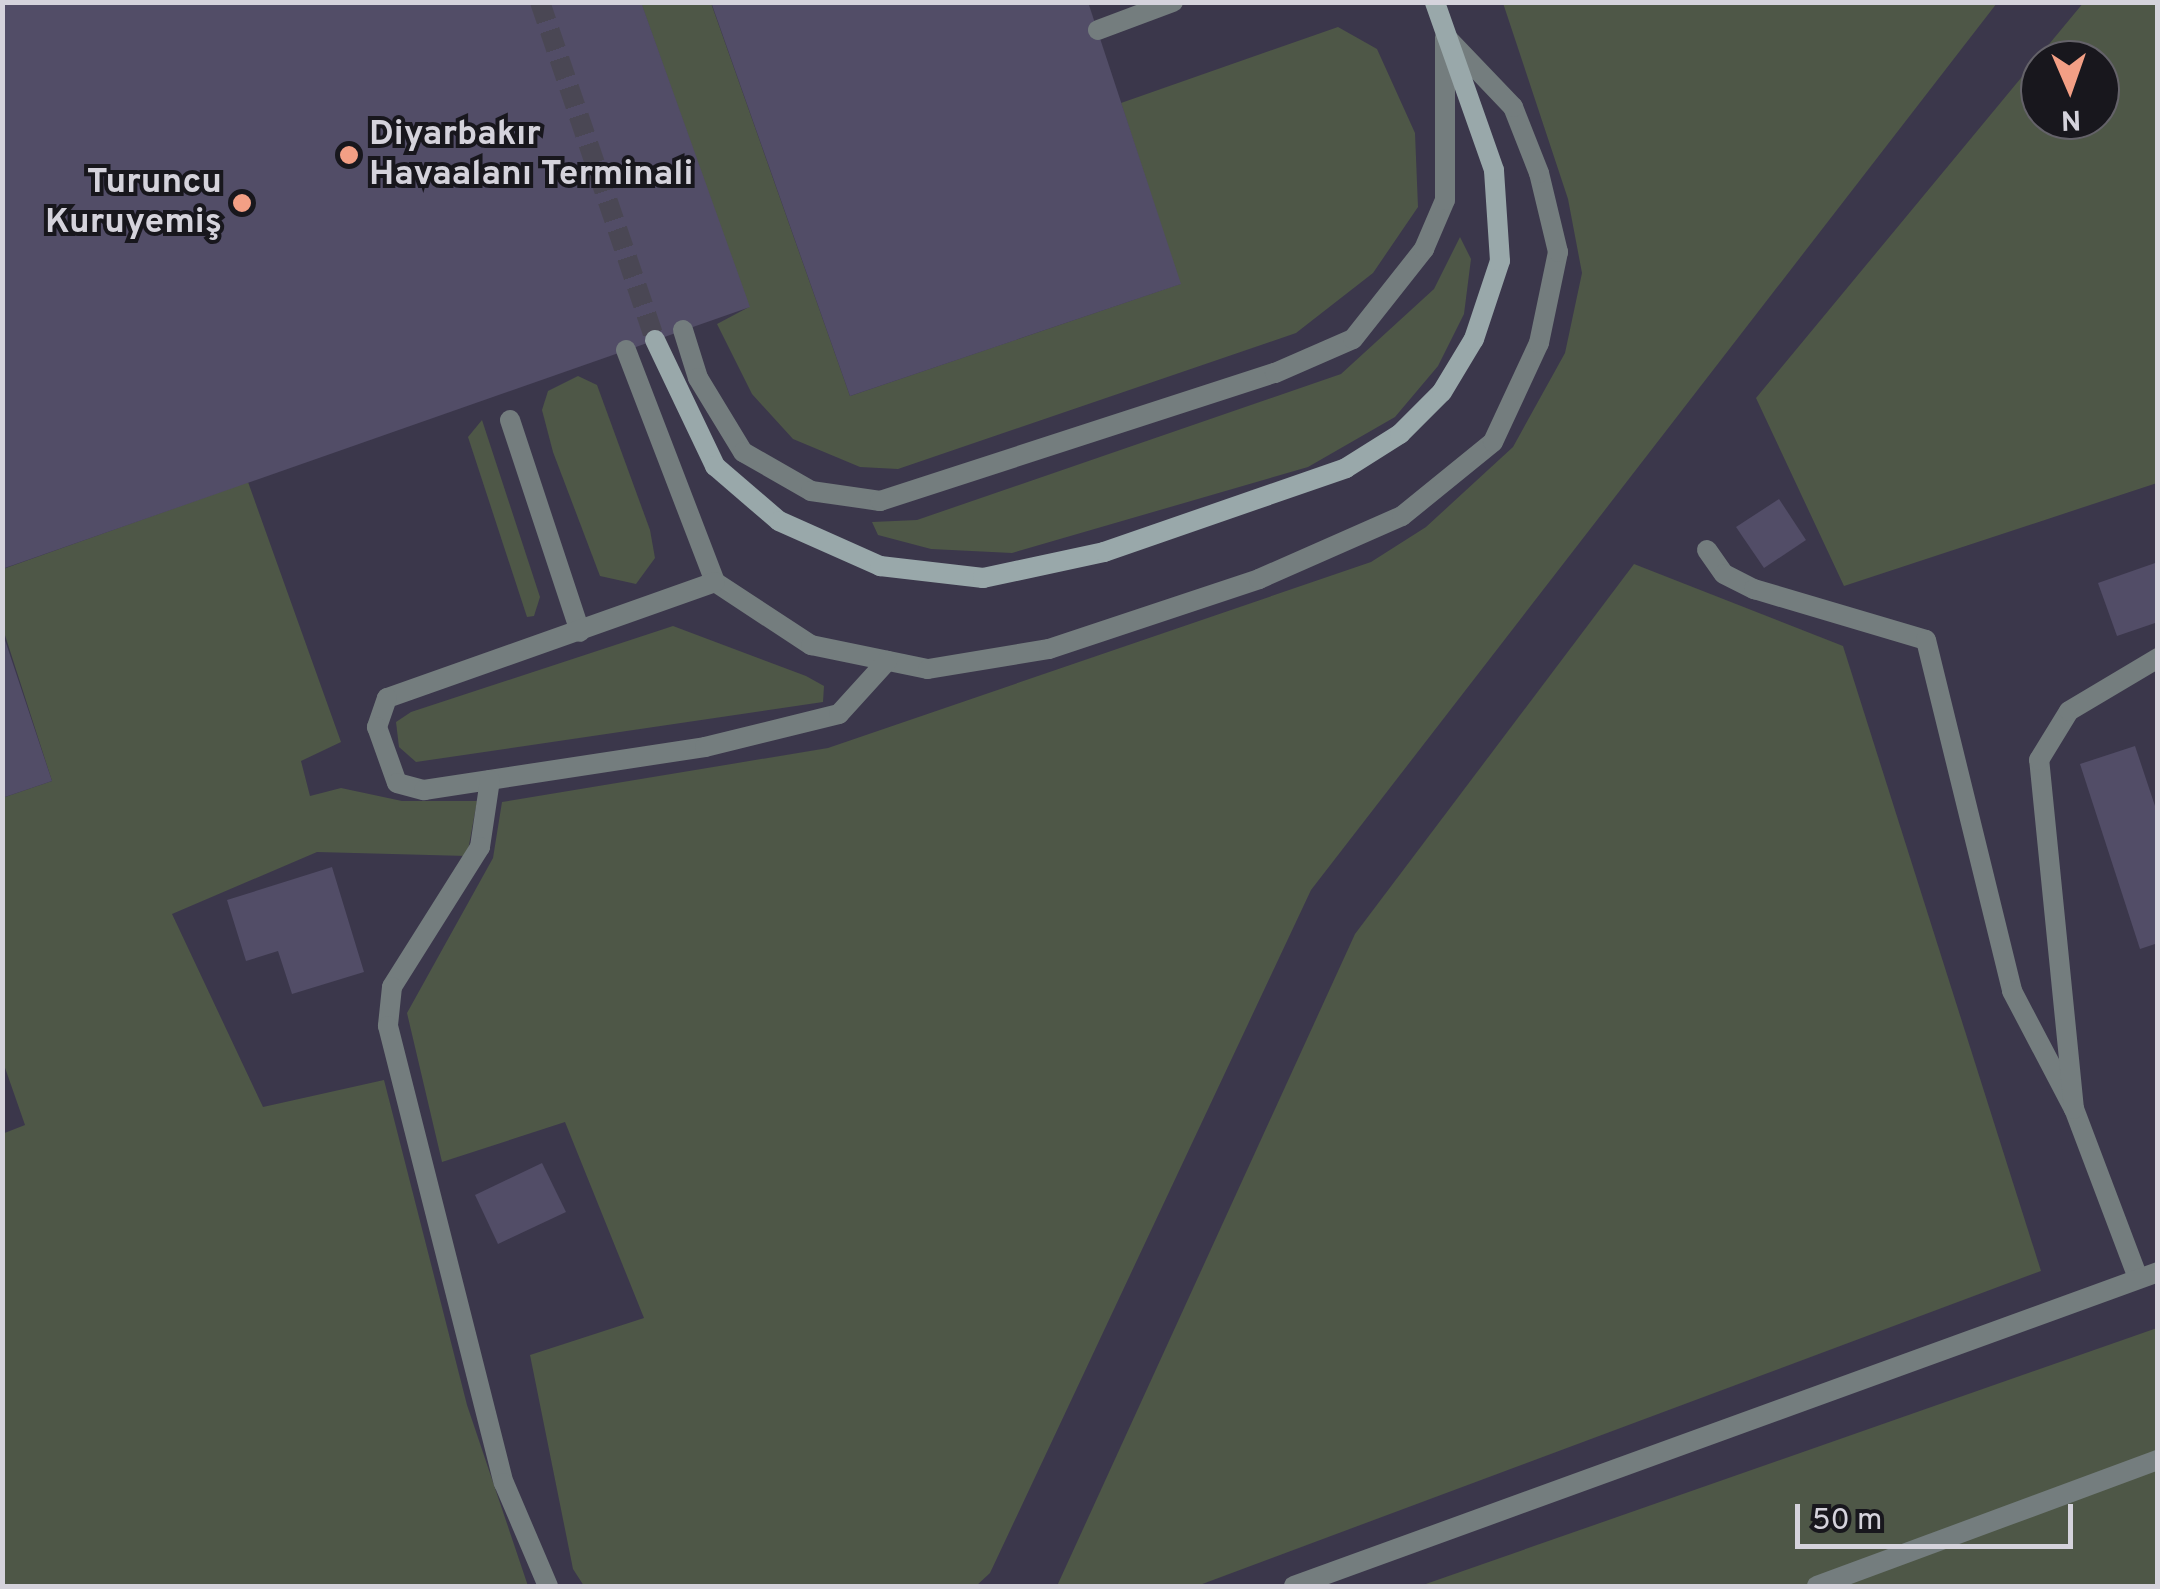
<!DOCTYPE html>
<html>
<head>
<meta charset="utf-8">
<style>
  body { margin:0 }
  #map { position:relative; width:2160px; height:1589px; overflow:hidden; background:#312e3c; font-family:Overpass,sans-serif }
  div>[style] { position:absolute }
  [style*='--x'] { left:calc(var(--x)*1px); top:calc(var(--y)*1px); width:calc(var(--w)*1px); rotate:calc(var(--a)*1deg) }
  .built>* { inset:0; background:#3b374b }
  .green>* { inset:0; background:#4e5747 }
  .building>* { inset:0; background:#524d67 }
  .secondary-tunnel>* { height:20px; margin-top:-10px; transform-origin:0; background:repeating-linear-gradient(90deg,#4a4754 0 20px,transparent 0 30px) }
  .service>* { height:20px; margin:-10px; padding:0 10px; transform-origin:10px; border-radius:10px; background:#747d7e }
  .secondary>* { height:20px; margin:-10px; padding:0 10px; transform-origin:10px; border-radius:10px; background:#99a8aa }
  .dots>* { width:28px; height:28px; translate:-50% -50%; box-sizing:border-box; border:5px solid #18171d; border-radius:50% }
  span { translate:-50% -50%; white-space:nowrap; text-align:center; line-height:1.15; -webkit-text-stroke:8px #18171d; paint-order:stroke }
  .poi-label { font-size:35px; color:#d5d3dc; font-weight:700 }
  .left { translate:0 -50%; text-align:left }
  .right { translate:-100% -50%; text-align:right }
  .frame { position:absolute; inset:0; border:5px solid #d5d3dc; pointer-events:none }
  .north { position:absolute; left:2020px; top:40px; width:100px; height:100px; box-sizing:border-box; background:#18171d; border:2px solid #646269; border-radius:50%; rotate:178deg; font-size:28px; font-weight:700; line-height:40px; text-align:center; color:#d5d3dc }
  .north::after { content:''; display:block; margin:auto; width:35px; height:45px; background:#f39f85; clip-path:polygon(50% 0,100% 100%,50% 72%,0 100%) }
  .scale { position:absolute; left:1795px; top:1504px; width:278px; height:45px; box-sizing:border-box; border:5px solid #d5d3dc; border-top:0; padding-left:12px; font-size:30px; line-height:35px; white-space:nowrap; color:#d5d3dc; -webkit-text-stroke:8px #18171d; paint-order:stroke }
</style>
</head>
<body>
<div id="map">
  <div class="built">
    <i style="clip-path:polygon(evenodd,3px 3px,2157px 3px,2157px 1586px,3px 1586px,3px 3px,2040px 60px,2100px 60px,2100px 120px,2040px 120px,2040px 60px)"></i>
  </div>
  <div class="green">
    <i style="clip-path:polygon(evenodd,2084px 2px,2157px 3px,2157px 483px,1844px 586px,1756px 398px,2084px 2px,2040px 60px,2100px 60px,2100px 120px,2040px 120px,2040px 60px)"></i>
    <i style="clip-path:polygon(641px 3px,711px 3px,850px 396px,1180px 284px,1121px 103px,1338px 27px,1377px 49px,1415px 133px,1418px 207px,1373px 273px,1296px 333px,898px 469px,860px 467px,793px 439px,752px 394px,717px 324px,749px 307px)"></i>
    <i style="clip-path:polygon(1503px 3px,1997px 3px,1311px 890px,990px 1573px,976px 1586px,584px 1586px,573px 1569px,530px 1355px,644px 1318px,565px 1122px,442px 1162px,407px 1013px,493px 858px,502px 802px,828px 748px,1371px 562px,1426px 527px,1513px 447px,1565px 353px,1582px 273px,1568px 199px)"></i>
    <i style="clip-path:polygon(1460px 237px,1471px 259px,1464px 314px,1438px 366px,1395px 417px,1308px 467px,1012px 553px,931px 549px,878px 535px,872px 522px,917px 520px,1341px 374px,1434px 289px)"></i>
    <i style="clip-path:polygon(578px 376px,597px 385px,650px 530px,655px 558px,636px 584px,600px 576px,553px 452px,542px 410px,548px 391px)"></i>
    <i style="clip-path:polygon(482px 420px,540px 597px,534px 616px,527px 617px,468px 437px)"></i>
    <i style="clip-path:polygon(248px 482px,341px 742px,301px 761px,310px 796px,341px 788px,402px 801px,477px 801px,467px 856px,317px 852px,172px 914px,263px 1107px,384px 1080px,467px 1405px,528px 1586px,3px 1586px,2px 1134px,25px 1125px,3px 1062px,2px 798px,52px 781px,3px 629px,3px 569px)"></i>
    <i style="clip-path:polygon(1634px 564px,1843px 646px,2041px 1271px,1197px 1586px,1057px 1586px,1355px 934px)"></i>
    <i style="clip-path:polygon(673px 626px,806px 676px,824px 686px,823px 702px,416px 762px,399px 747px,396px 722px,411px 712px)"></i>
    <i style="clip-path:polygon(2157px 1328px,2157px 1586px,1420px 1586px)"></i>
  </div>
  <div class="building">
    <i style="clip-path:polygon(2px 2px,641px 2px,750px 307px,2px 569px)"></i>
    <i style="clip-path:polygon(711px 2px,1088px 2px,1181px 284px,850px 396px)"></i>
    <i style="clip-path:polygon(1779px 499px,1806px 540px,1764px 568px,1736px 527px)"></i>
    <i style="clip-path:polygon(2158px 562px,2158px 622px,2117px 636px,2098px 583px)"></i>
    <i style="clip-path:polygon(2px 631px,52px 781px,2px 798px)"></i>
    <i style="clip-path:polygon(2135px 746px,2158px 815px,2158px 943px,2140px 949px,2080px 764px)"></i>
    <i style="clip-path:polygon(332px 867px,364px 972px,292px 994px,278px 951px,246px 961px,227px 900px)"></i>
    <i style="clip-path:polygon(542px 1163px,566px 1212px,498px 1244px,475px 1195px)"></i>
  </div>
  <div class="secondary-tunnel">
    <i style="--x:540;--y:2;--w:357;--a:71.2"></i>
  </div>
  <div class="service">
    <i style="--x:1098;--y:30;--w:80;--a:-20.5"></i>
    <i style="--x:683;--y:330;--w:50;--a:72.6"></i>
    <i style="--x:698;--y:378;--w:87;--a:58.7"></i>
    <i style="--x:743;--y:452;--w:78;--a:29.8"></i>
    <i style="--x:811;--y:491;--w:70;--a:8.2"></i>
    <i style="--x:880;--y:501;--w:415;--a:-18"></i>
    <i style="--x:1275;--y:373;--w:85;--a:-23.6"></i>
    <i style="--x:1353;--y:339;--w:115;--a:-51.7"></i>
    <i style="--x:1424;--y:249;--w:53;--a:-66.8"></i>
    <i style="--x:1445;--y:200;--w:163;--a:-90"></i>
    <i style="--x:626;--y:350;--w:248;--a:69"></i>
    <i style="--x:715;--y:582;--w:115;--a:33.3"></i>
    <i style="--x:811;--y:645;--w:119;--a:11.6"></i>
    <i style="--x:928;--y:669;--w:123;--a:-9.4"></i>
    <i style="--x:1049;--y:649;--w:221;--a:-18.4"></i>
    <i style="--x:1259;--y:579;--w:156;--a:-23.8"></i>
    <i style="--x:1402;--y:516;--w:117;--a:-39.1"></i>
    <i style="--x:1493;--y:442;--w:109;--a:-65.1"></i>
    <i style="--x:1539;--y:343;--w:93;--a:-78.2"></i>
    <i style="--x:1558;--y:252;--w:81;--a:-103.5"></i>
    <i style="--x:1539;--y:173;--w:71;--a:-111.5"></i>
    <i style="--x:1513;--y:107;--w:97;--a:-133.7"></i>
    <i style="--x:510;--y:420;--w:223;--a:71.7"></i>
    <i style="--x:1707;--y:550;--w:29;--a:55"></i>
    <i style="--x:1724;--y:574;--w:34;--a:27"></i>
    <i style="--x:1754;--y:589;--w:179;--a:16.5"></i>
    <i style="--x:1926;--y:640;--w:361;--a:76.2"></i>
    <i style="--x:2012;--y:991;--w:133;--a:62.3"></i>
    <i style="--x:715;--y:582;--w:348;--a:160.5"></i>
    <i style="--x:387;--y:698;--w:31;--a:109"></i>
    <i style="--x:377;--y:727;--w:59;--a:70.3"></i>
    <i style="--x:397;--y:783;--w:28;--a:15"></i>
    <i style="--x:424;--y:790;--w:284;--a:-8.7"></i>
    <i style="--x:705;--y:747;--w:138;--a:-13.8"></i>
    <i style="--x:839;--y:714;--w:72;--a:-47.8"></i>
    <i style="--x:490;--y:780;--w:68;--a:98.5"></i>
    <i style="--x:480;--y:847;--w:165;--a:122.2"></i>
    <i style="--x:392;--y:987;--w:39;--a:96"></i>
    <i style="--x:388;--y:1026;--w:471;--a:75.8"></i>
    <i style="--x:504;--y:1483;--w:112;--a:66.9"></i>
    <i style="--x:2138;--y:1278;--w:181;--a:-110.7"></i>
    <i style="--x:2074;--y:1109;--w:351;--a:-95.7"></i>
    <i style="--x:2039;--y:760;--w:57;--a:-58.5"></i>
    <i style="--x:2069;--y:711;--w:104;--a:-30.8"></i>
    <i style="--x:1294;--y:1586;--w:919;--a:-19.97"></i>
    <i style="--x:1817;--y:1586;--w:364;--a:-20.3"></i>
  </div>
  <div class="secondary">
    <i style="--x:655;--y:340;--w:140;--a:64.5"></i>
    <i style="--x:715;--y:466;--w:84;--a:40.7"></i>
    <i style="--x:779;--y:521;--w:111;--a:24"></i>
    <i style="--x:880;--y:566;--w:104;--a:6.6"></i>
    <i style="--x:983;--y:578;--w:124;--a:-12.1"></i>
    <i style="--x:1104;--y:552;--w:256;--a:-19.1"></i>
    <i style="--x:1346;--y:468;--w:64;--a:-32.2"></i>
    <i style="--x:1400;--y:434;--w:59;--a:-45"></i>
    <i style="--x:1442;--y:392;--w:62;--a:-58.9"></i>
    <i style="--x:1474;--y:339;--w:82;--a:-71.6"></i>
    <i style="--x:1500;--y:261;--w:91;--a:-93.8"></i>
    <i style="--x:1494;--y:170;--w:178;--a:-109.4"></i>
  </div>
  <div class="dots">
    <i style="left:349px;top:155px;background:#f39f85"></i>
    <i style="left:242px;top:203px;background:#f39f85"></i>
  </div>
  <div class="poi-label">
    <span class="left" style="left:369px;top:155px">Diyarbakır<br>Havaalanı Terminali</span>
    <span class="right" style="left:222px;top:203px">Turuncu<br>Kuruyemiş</span>
  </div>
  <div class="frame"></div>
  <div class="north">N</div>
  <div class="scale">50 m</div>
</div>
</body>
</html>
